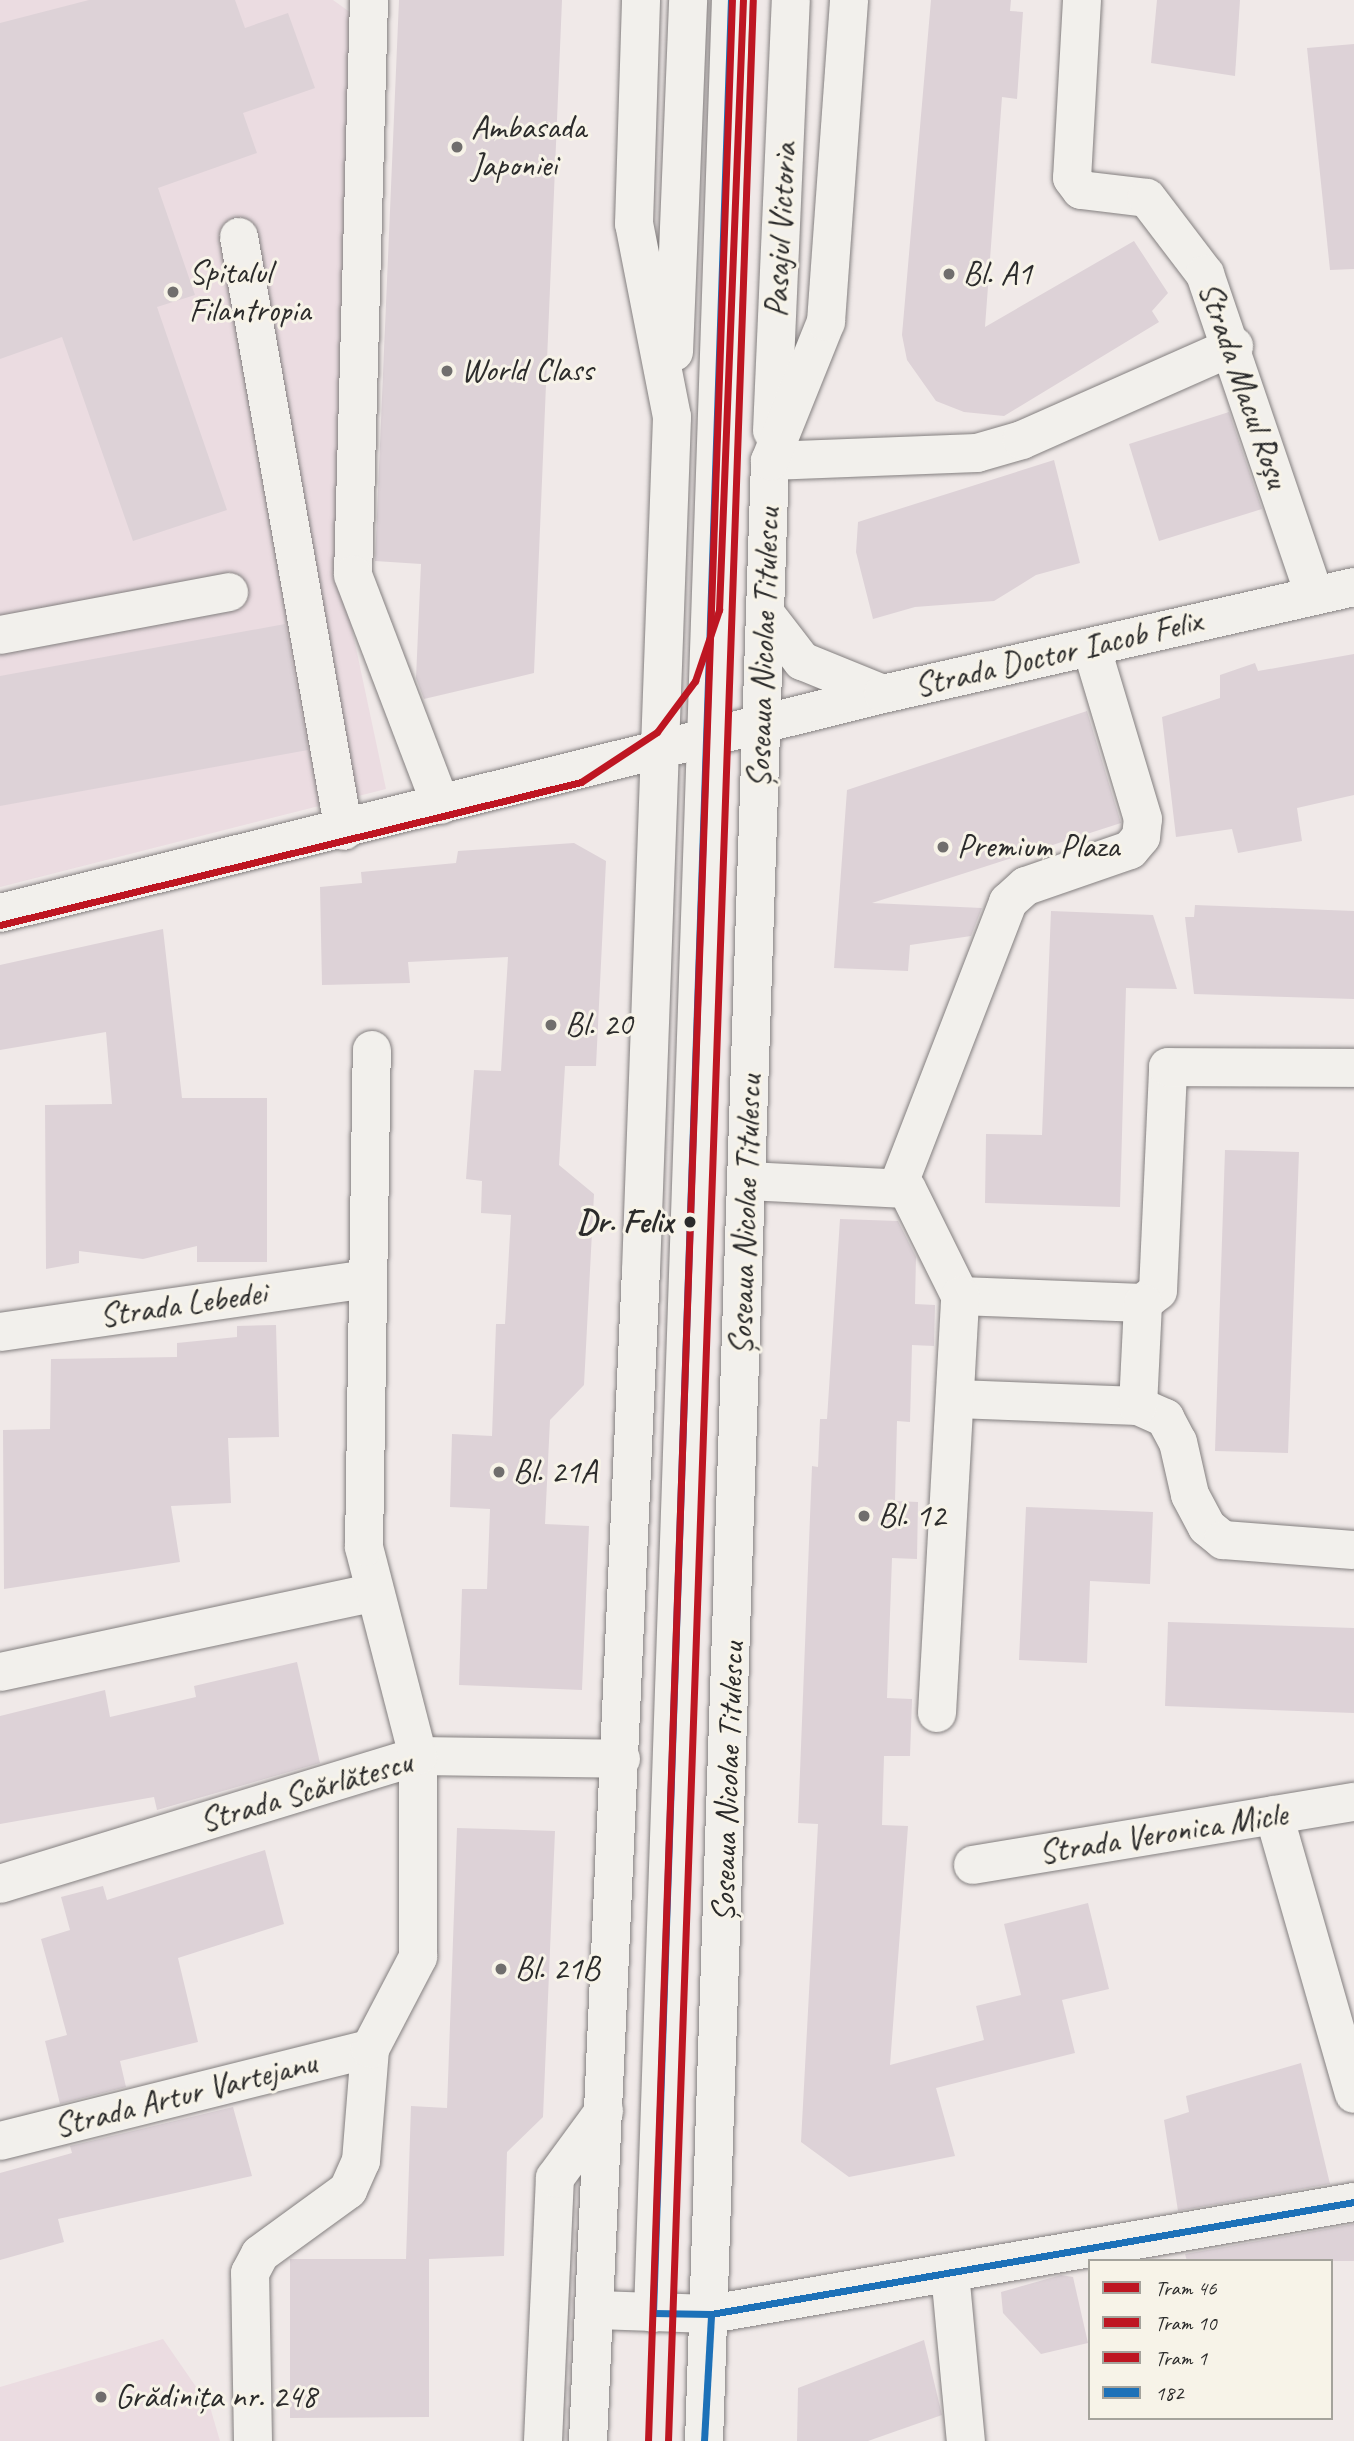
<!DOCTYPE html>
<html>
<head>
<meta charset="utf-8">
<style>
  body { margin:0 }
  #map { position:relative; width:1354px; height:2441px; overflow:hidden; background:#f0e9e8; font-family:Caveat,sans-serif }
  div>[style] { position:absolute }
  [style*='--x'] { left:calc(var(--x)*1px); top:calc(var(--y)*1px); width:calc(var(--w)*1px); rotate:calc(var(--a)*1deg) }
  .built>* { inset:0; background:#ebdce1 }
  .building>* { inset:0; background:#ddd2d7 }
  .roads { filter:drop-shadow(0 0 2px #848080) drop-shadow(0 0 2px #848080) }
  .minor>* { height:38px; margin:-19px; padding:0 19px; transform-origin:19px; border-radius:19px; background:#f2f0ec }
  .major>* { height:38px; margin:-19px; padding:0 19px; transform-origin:19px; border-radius:19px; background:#f2f0ec }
  .bus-1>* { height:7px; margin:-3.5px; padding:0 3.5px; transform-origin:3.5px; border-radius:3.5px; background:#1d71b8 }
  .tram-1>* { height:7px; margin:-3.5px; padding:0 3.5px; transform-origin:3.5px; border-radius:3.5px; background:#be1622 }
  .tram-2>* { height:7px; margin:-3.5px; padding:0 3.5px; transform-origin:3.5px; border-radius:3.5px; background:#be1622 }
  .tram-3>* { height:7px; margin:-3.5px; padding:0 3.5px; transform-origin:3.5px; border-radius:3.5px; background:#be1622 }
  .dots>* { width:19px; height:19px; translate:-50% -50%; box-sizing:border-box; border:4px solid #f7f3e8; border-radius:50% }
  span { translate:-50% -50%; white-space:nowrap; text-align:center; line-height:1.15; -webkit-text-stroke:6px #f7f3e8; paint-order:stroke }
  .poi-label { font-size:33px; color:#2b2b2b }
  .left { translate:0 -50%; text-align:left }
  .street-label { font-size:33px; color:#2b2b2b }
  .stop-label { font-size:33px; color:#2b2b2b; font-weight:700 }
  .right { translate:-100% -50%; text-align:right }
  .legend { position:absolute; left:1088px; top:2259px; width:245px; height:161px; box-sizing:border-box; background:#f7f3e8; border:2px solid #a5a39c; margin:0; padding:9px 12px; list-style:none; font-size:21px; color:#2b2b2b }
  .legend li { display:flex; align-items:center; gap:14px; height:35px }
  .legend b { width:35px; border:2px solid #a5a39c }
</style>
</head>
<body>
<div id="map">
  <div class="built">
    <i style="clip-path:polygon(0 0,333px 0,354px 15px,339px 568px,386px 789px,0 887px)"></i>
    <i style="clip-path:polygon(163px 2339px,210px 2407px,220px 2441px,0 2441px,0 2387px)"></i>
  </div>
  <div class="building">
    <i style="clip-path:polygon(89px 0,235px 0,245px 28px,288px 13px,315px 88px,243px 113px,257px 153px,158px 188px,195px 295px,157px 307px,227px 510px,133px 541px,62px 337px,0 359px,0 23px)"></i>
    <i style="clip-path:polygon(399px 0,562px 0,534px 673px,424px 699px,416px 678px,421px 564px,375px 561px)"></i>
    <i style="clip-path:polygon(931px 0,1011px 0,1010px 11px,1023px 12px,1017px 99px,1002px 97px,985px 327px,1134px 241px,1168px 293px,1152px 311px,1159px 322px,1004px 416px,964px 412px,936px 401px,907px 360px,902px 335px)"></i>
    <i style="clip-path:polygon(1157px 0,1240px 0,1235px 76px,1151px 63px)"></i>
    <i style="clip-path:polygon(1354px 44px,1354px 269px,1330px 270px,1307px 48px)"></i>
    <i style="clip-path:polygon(1229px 412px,1262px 509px,1159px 541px,1129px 444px)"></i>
    <i style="clip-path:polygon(1054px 460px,1080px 563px,1036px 575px,994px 601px,915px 607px,873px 619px,856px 552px,858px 522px)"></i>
    <i style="clip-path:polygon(285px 624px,308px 750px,0 806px,0 676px)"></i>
    <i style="clip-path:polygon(1354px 654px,1354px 795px,1297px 808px,1302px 841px,1238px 853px,1232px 829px,1176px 837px,1162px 717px,1220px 698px,1220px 675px,1255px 663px,1258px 671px)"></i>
    <i style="clip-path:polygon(1087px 711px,1121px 823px,872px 903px,982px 908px,971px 936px,910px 945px,908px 971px,834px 968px,847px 790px)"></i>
    <i style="clip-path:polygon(574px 843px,606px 861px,596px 1066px,565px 1066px,559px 1165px,594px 1194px,584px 1385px,550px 1420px,545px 1524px,589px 1526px,582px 1690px,459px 1685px,462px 1589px,487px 1589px,490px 1509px,450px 1507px,452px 1434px,492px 1436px,496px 1324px,505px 1324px,511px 1215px,481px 1213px,482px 1181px,466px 1179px,474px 1070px,501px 1071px,508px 957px,408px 962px,410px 983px,322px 985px,320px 887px,362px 883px,361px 872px,456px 863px,458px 851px)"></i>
    <i style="clip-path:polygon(1195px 905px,1354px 911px,1354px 999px,1194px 994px,1185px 917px,1194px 917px)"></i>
    <i style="clip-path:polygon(1051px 911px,1153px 915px,1177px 989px,1126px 988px,1120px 1207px,985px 1203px,986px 1134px,1042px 1135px)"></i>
    <i style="clip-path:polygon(163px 929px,182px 1098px,267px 1098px,267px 1262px,197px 1262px,197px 1246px,143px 1259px,79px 1251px,79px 1263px,46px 1269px,45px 1105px,112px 1104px,106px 1032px,0 1050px,0 965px)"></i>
    <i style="clip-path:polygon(1225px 1150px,1299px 1152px,1288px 1453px,1215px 1451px)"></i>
    <i style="clip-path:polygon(840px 1219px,898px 1221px,916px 1257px,915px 1304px,935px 1305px,934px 1346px,912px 1345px,910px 1422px,897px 1421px,895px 1501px,918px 1502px,917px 1559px,892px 1558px,887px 1698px,912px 1699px,910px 1756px,884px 1756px,882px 1825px,908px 1826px,890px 2065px,984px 2040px,976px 2006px,1021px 1995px,1004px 1924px,1088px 1903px,1109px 1989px,1062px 2000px,1075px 2053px,936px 2088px,955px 2156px,849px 2177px,801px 2142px,818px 1824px,798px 1823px,812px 1466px,818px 1467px,820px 1419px,827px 1419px)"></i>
    <i style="clip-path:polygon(276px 1325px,279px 1437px,228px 1438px,231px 1503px,171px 1506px,180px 1562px,4px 1589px,3px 1430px,50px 1429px,51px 1359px,177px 1357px,177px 1343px,237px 1337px,237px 1326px)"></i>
    <i style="clip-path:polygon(1026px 1507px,1153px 1512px,1150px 1584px,1090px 1581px,1087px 1663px,1019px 1660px)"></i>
    <i style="clip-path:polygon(1168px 1622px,1354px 1628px,1354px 1713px,1165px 1706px)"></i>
    <i style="clip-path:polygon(297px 1662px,320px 1763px,157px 1810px,154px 1797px,0 1824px,0 1716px,105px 1690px,110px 1717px,196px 1697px,194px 1686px)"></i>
    <i style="clip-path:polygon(457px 1828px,555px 1831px,543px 2117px,507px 2152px,504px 2256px,429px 2259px,429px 2417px,290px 2418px,290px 2259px,406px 2259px,411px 2106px,447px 2108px)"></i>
    <i style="clip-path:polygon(265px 1850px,284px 1924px,178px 1958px,198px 2042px,120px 2061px,126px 2087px,60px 2104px,45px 2041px,67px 2035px,41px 1939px,70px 1930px,61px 1897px,103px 1886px,107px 1900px)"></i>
    <i style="clip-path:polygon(1301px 2063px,1330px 2184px,1178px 2211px,1164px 2120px,1189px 2112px,1186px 2096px)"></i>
    <i style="clip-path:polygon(233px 2107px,252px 2176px,58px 2219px,64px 2242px,0 2260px,0 2173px,72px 2153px,70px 2146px)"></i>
    <i style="clip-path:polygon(1354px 2224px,1354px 2261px,1187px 2261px,1185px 2254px)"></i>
    <i style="clip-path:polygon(1061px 2275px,1073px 2277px,1088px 2343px,1041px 2354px,1003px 2313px,1001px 2292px)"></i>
    <i style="clip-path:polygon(924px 2340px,942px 2415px,868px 2441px,797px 2441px,798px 2388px)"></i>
  </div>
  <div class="roads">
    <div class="minor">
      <i style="--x:369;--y:0;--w:575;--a:91.59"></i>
      <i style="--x:353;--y:575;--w:246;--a:69.1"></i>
      <i style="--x:1082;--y:0;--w:178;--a:93.2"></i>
      <i style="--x:1072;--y:178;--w:15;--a:53"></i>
      <i style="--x:1081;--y:190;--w:66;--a:6.9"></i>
      <i style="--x:1147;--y:198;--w:96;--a:52.7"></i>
      <i style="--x:1205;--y:274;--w:339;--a:71.2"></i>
      <i style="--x:239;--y:237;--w:603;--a:79.98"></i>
      <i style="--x:770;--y:461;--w:207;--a:-2.2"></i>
      <i style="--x:977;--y:453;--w:47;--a:-16.1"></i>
      <i style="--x:1022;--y:440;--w:232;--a:-23.9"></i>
      <i style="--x:765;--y:613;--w:61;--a:52.4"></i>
      <i style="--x:802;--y:661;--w:87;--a:22.2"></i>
      <i style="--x:0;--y:635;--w:233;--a:-10.6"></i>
      <i style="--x:0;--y:913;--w:910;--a:-13.93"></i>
      <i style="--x:883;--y:694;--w:483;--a:-12.8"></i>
      <i style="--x:747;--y:1181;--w:160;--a:2.9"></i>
      <i style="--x:907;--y:1189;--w:119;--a:63.6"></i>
      <i style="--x:960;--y:1296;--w:183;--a:2.2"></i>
      <i style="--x:1143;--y:1303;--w:19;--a:-39"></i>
      <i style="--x:1158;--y:1291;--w:224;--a:-87.4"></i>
      <i style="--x:1168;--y:1067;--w:186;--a:0.3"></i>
      <i style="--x:898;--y:1186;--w:305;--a:-68.8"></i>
      <i style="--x:1008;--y:902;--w:24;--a:-42"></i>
      <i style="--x:1026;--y:886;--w:110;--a:-19.1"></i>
      <i style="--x:1130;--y:850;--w:17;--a:-50"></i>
      <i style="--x:1141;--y:837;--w:18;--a:-84"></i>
      <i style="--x:1143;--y:819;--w:177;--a:-106.7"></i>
      <i style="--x:0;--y:1332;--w:370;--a:-8.2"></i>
      <i style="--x:957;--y:1399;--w:181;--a:2.2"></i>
      <i style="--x:1138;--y:1406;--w:30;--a:24"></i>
      <i style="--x:1165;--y:1418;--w:27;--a:62"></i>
      <i style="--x:1178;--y:1442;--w:54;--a:77.2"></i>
      <i style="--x:1190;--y:1495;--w:36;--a:62"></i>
      <i style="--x:1207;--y:1527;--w:21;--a:39"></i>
      <i style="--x:1223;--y:1540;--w:131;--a:4.4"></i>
      <i style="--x:1138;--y:1406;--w:103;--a:-87.2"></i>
      <i style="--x:0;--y:1672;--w:383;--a:-12"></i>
      <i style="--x:937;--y:1713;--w:418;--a:-86.8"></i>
      <i style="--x:1274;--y:1815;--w:290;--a:74"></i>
      <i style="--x:973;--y:1865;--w:386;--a:-9.4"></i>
      <i style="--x:0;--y:1884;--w:437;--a:-17"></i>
      <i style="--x:418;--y:1756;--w:203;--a:0.8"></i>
      <i style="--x:0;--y:2141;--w:381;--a:-14"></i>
      <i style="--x:950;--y:2273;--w:169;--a:84.6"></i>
      <i style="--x:596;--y:2310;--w:115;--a:2"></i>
      <i style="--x:711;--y:2314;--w:653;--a:-9.88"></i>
      <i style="--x:653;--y:2313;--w:2314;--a:-88.07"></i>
      <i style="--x:253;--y:2441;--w:168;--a:-91"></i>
      <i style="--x:250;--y:2273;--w:21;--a:-62"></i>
      <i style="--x:260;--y:2254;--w:109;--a:-36"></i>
      <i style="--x:348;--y:2190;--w:32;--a:-66"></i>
      <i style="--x:361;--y:2161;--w:112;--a:-85.4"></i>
      <i style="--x:370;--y:2049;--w:104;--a:-62.4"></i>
      <i style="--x:418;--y:1957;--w:201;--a:-90"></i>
      <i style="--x:418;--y:1756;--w:216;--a:-104.5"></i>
      <i style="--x:364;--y:1547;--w:497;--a:-89.1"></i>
      <i style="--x:543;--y:2441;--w:263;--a:-87.4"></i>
      <i style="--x:555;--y:2178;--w:83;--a:-53.8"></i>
    </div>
    <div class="major">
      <i style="--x:674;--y:352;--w:352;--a:-87.7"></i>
      <i style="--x:772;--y:431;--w:431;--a:-87.5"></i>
      <i style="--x:588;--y:2441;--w:1171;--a:-87.41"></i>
      <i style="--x:641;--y:1271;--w:855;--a:-87.92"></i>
      <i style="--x:672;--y:417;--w:197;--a:-101.1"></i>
      <i style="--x:634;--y:224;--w:224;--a:-88.2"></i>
      <i style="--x:704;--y:2441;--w:1981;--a:-88.09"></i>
      <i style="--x:770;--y:461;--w:150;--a:-68.1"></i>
      <i style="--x:826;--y:322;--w:323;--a:-85.9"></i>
    </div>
  </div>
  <div class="bus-1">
    <i style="--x:653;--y:2313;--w:2314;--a:-88.07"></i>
    <i style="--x:653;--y:2313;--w:58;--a:1"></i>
    <i style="--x:711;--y:2314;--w:653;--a:-9.88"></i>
    <i style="--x:704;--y:2441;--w:127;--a:-86.8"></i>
  </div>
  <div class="tram-1">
    <i style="--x:0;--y:925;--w:598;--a:-13.83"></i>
    <i style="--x:581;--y:782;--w:91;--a:-33.3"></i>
    <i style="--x:657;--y:732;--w:64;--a:-53.3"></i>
    <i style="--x:695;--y:681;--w:75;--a:-71.3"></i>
    <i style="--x:719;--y:610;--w:610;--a:-87.75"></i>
  </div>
  <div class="tram-2">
    <i style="--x:668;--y:2441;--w:2442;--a:-88.01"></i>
  </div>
  <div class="tram-3">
    <i style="--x:648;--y:2441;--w:2442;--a:-88.03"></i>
  </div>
  <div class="dots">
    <i style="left:457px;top:147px;background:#706e6d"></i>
    <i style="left:949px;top:274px;background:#706e6d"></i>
    <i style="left:173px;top:292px;background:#706e6d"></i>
    <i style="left:447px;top:371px;background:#706e6d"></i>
    <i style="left:943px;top:847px;background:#706e6d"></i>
    <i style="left:551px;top:1025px;background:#706e6d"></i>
    <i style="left:690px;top:1222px;background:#2b2b2b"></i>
    <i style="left:499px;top:1472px;background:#706e6d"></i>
    <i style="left:864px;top:1516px;background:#706e6d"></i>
    <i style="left:501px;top:1969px;background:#706e6d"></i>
    <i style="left:101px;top:2397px;background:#706e6d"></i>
  </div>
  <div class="poi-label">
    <span class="left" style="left:471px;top:147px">Ambasada<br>Japoniei</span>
    <span class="left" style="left:189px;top:292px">Spitalul<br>Filantropia</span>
    <span class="left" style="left:963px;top:274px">Bl. A1</span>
    <span class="left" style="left:461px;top:371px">World Class</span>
    <span class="left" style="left:957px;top:847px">Premium Plaza</span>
    <span class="left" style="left:565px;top:1025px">Bl. 20</span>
    <span class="left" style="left:513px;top:1472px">Bl. 21A</span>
    <span class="left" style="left:878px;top:1516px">Bl. 12</span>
    <span class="left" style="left:515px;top:1969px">Bl. 21B</span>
    <span class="left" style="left:115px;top:2397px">Grădinița nr. 248</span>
  </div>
  <div class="street-label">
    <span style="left:781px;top:230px;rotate:-87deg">Pasajul Victoria</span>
    <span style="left:1243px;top:385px;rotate:71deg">Strada Macul Roșu</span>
    <span style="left:764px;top:648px;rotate:-88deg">Șoseaua Nicolae Titulescu</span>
    <span style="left:1058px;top:654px;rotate:-13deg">Strada Doctor Iacob Felix</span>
    <span style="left:746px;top:1215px;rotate:-88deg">Șoseaua Nicolae Titulescu</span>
    <span style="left:183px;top:1305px;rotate:-8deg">Strada Lebedei</span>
    <span style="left:728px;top:1782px;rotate:-88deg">Șoseaua Nicolae Titulescu</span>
    <span style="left:306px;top:1792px;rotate:-16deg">Strada Scărlătescu</span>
    <span style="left:1163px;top:1834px;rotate:-9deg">Strada Veronica Micle</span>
    <span style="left:185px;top:2095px;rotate:-14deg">Strada Artur Vartejanu</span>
  </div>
  <div class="stop-label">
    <span class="right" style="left:673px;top:1222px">Dr. Felix</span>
  </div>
  <ul class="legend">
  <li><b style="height:9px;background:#be1622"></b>Tram 46</li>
  <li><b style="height:9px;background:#be1622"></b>Tram 10</li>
  <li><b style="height:9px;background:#be1622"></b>Tram 1</li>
  <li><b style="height:9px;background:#1d71b8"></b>182</li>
  </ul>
</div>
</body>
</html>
